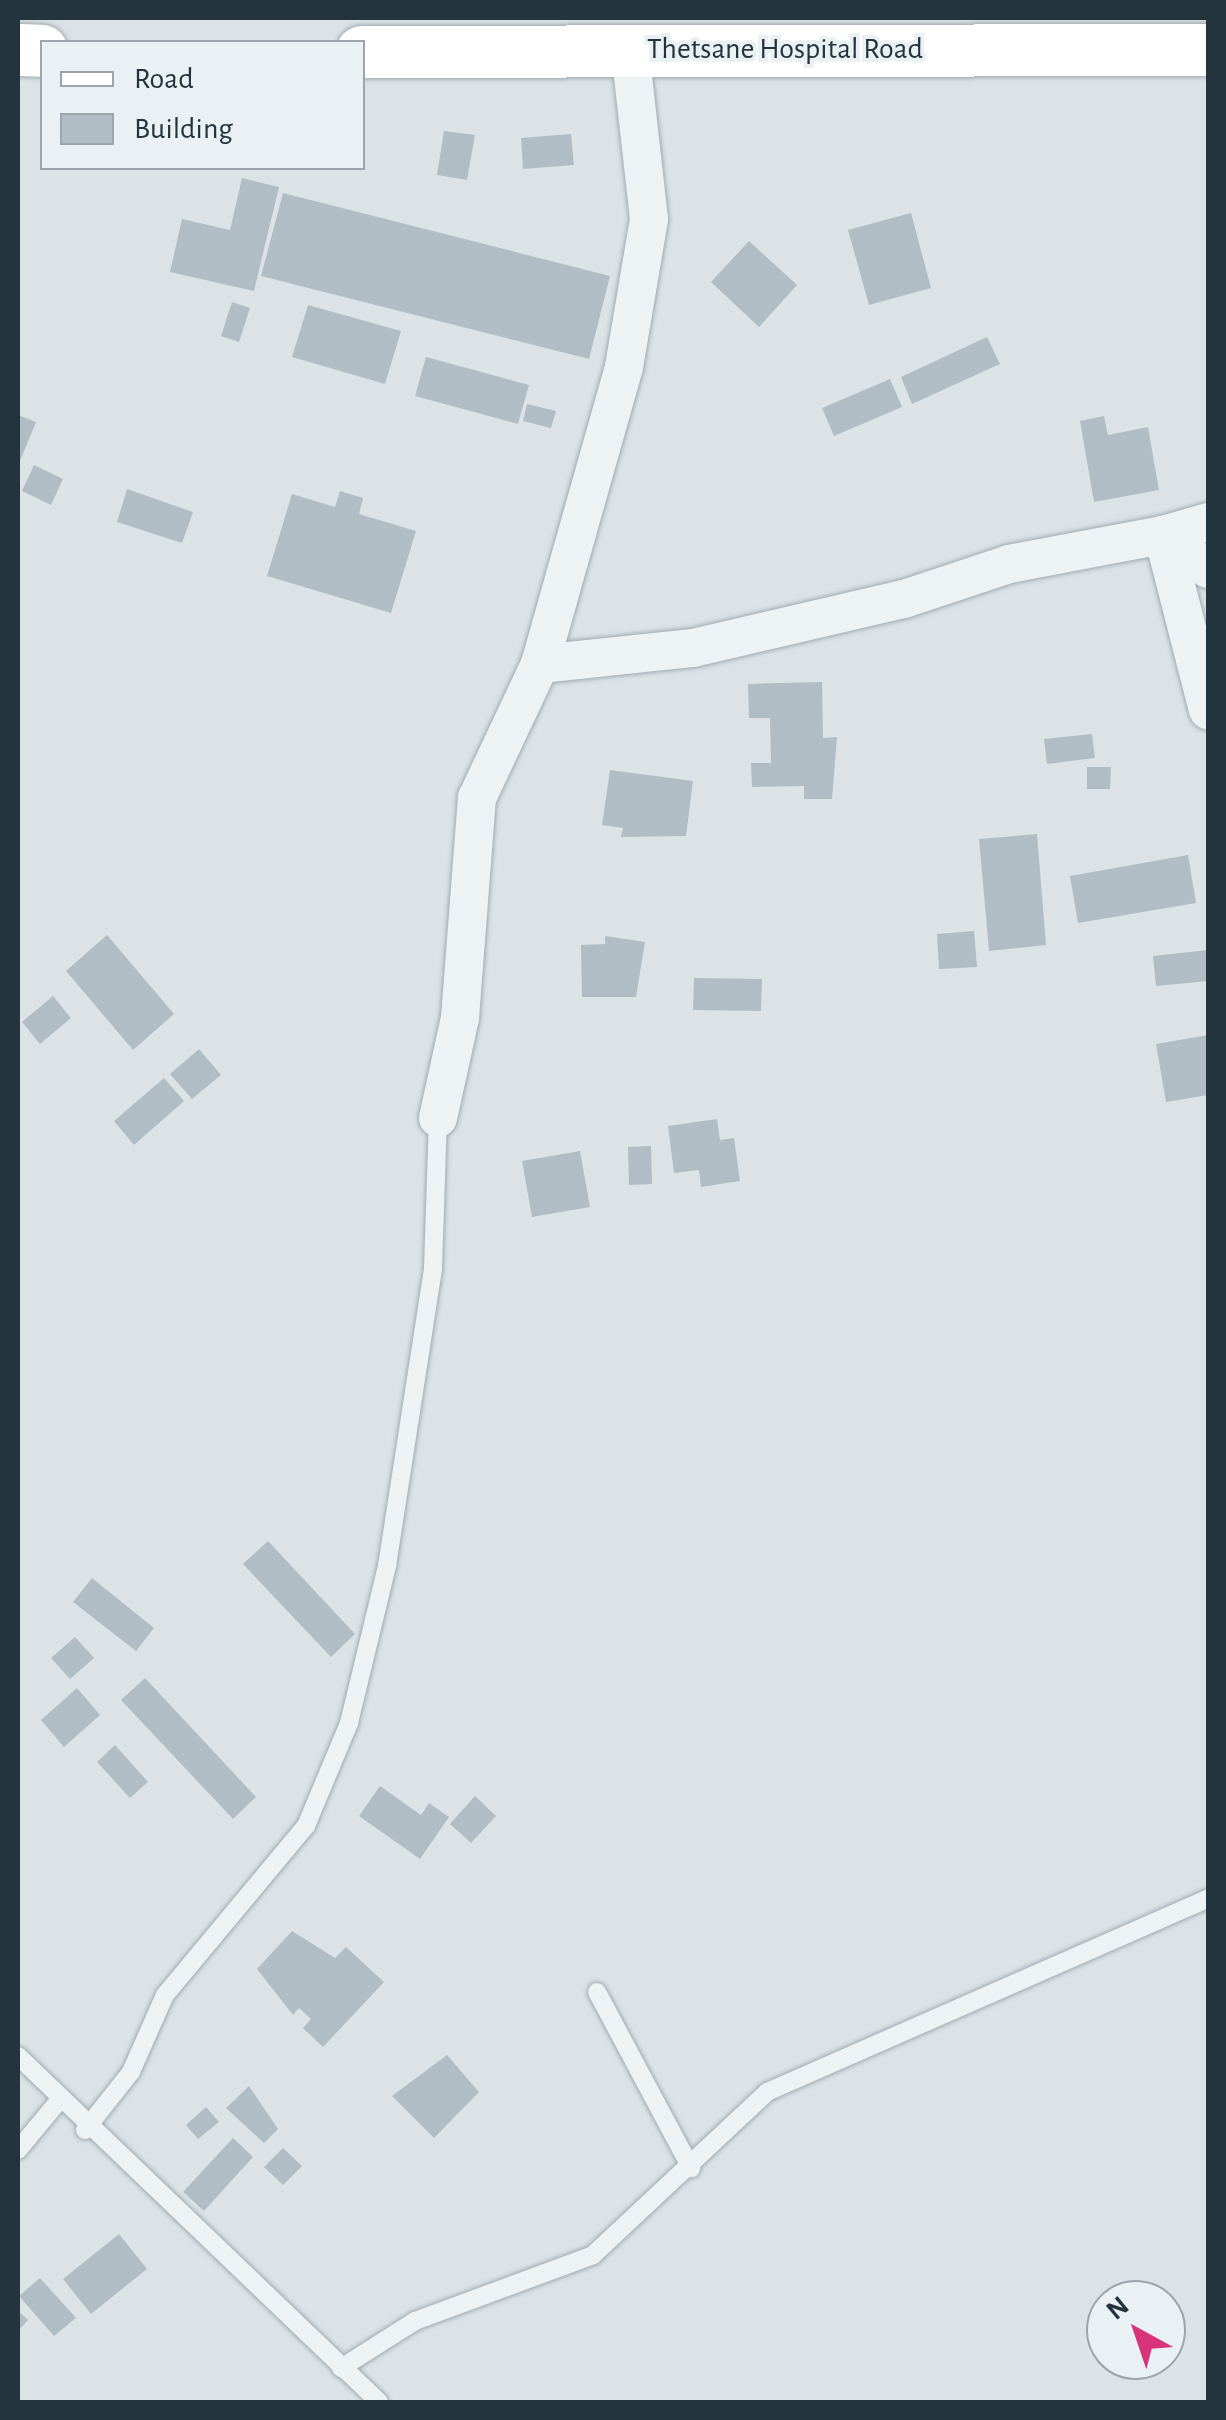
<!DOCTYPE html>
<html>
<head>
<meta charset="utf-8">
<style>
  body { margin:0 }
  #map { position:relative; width:1226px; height:2420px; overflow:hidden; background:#dbe3e7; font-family:"Alegreya Sans",sans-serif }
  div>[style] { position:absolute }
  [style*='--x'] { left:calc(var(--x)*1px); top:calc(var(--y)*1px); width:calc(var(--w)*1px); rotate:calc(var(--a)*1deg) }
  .building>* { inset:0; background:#b1bdc4 }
  .roads { filter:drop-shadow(0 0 2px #a0abb1) drop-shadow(0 0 2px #a0abb1) }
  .service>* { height:18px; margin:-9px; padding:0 9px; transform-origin:9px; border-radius:9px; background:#edf2f5 }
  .minor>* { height:38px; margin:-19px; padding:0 19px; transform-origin:19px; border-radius:19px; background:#edf2f5 }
  .secondary>* { height:52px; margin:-26px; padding:0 26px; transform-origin:26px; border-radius:26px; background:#fff }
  span { translate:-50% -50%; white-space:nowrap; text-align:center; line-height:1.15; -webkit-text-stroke:8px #eaf1f4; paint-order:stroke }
  .street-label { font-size:30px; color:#24343d }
  .frame { position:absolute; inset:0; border:20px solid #24343d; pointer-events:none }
  .legend { position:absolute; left:40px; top:40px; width:325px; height:130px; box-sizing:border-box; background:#eaf1f4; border:2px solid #9ba5ab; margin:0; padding:12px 18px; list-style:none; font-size:30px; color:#24343d }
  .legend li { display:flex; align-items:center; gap:20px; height:50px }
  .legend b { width:50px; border:2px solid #9ba5ab }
  .north { position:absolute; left:1086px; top:2280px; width:100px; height:100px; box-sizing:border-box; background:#eaf1f4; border:2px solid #9ba5ab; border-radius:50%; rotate:320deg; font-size:28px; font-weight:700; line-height:40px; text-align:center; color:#24343d }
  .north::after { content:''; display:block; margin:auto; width:35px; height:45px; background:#d8337a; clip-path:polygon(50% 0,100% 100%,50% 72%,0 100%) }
</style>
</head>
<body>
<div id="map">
  <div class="building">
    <i style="clip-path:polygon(444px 131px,475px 135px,467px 180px,437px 175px)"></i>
    <i style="clip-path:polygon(571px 134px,574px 165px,523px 169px,521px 138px)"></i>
    <i style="clip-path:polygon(242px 178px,279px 187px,254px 291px,170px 272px,182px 219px,230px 230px)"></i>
    <i style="clip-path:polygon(283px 193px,610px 276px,589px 359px,261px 276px)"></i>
    <i style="clip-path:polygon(911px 213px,931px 288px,869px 305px,848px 230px)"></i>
    <i style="clip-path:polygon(749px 241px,797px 285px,759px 327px,711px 282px)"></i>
    <i style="clip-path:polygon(232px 302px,250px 308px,239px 342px,221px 336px)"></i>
    <i style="clip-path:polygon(308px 305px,401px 331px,385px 384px,292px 357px)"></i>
    <i style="clip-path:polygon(987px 337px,1000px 364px,912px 404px,901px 377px)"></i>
    <i style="clip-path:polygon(426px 357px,529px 385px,518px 424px,415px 396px)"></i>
    <i style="clip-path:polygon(890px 379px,902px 407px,834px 436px,822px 408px)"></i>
    <i style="clip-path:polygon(527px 404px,556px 411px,551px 428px,523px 421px)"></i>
    <i style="clip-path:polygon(18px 415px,36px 422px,18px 466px)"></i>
    <i style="clip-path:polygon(1104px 416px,1108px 435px,1148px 427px,1159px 490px,1094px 502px,1080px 421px)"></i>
    <i style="clip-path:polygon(34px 465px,63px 479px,51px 505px,22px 491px)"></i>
    <i style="clip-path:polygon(127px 489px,193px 512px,182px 543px,117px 522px)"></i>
    <i style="clip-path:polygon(340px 491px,363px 498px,359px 514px,416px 531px,391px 613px,267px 576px,292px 494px,335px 507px)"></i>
    <i style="clip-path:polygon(822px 682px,823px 738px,837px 737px,832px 799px,804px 799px,804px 786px,752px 787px,751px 763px,771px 763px,770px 718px,749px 718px,748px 684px)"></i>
    <i style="clip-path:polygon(1092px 734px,1095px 758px,1047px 764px,1044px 739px)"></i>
    <i style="clip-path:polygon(1087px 767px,1111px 767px,1110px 789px,1087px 789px)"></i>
    <i style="clip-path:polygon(610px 770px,693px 781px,686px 836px,621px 837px,623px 828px,602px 825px)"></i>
    <i style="clip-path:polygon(1037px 834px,1046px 945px,989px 951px,979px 839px)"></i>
    <i style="clip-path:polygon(1188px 855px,1196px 903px,1078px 923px,1070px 876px)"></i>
    <i style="clip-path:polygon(974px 931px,977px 967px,939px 969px,937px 934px)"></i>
    <i style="clip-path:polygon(107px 935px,174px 1014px,133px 1050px,66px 971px)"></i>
    <i style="clip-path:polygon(605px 936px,645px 942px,636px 997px,582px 997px,581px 945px,605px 944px)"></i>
    <i style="clip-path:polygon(1208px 950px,1208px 981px,1156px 986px,1153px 956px)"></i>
    <i style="clip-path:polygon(694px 978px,762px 979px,761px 1011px,693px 1010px)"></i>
    <i style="clip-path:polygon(53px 996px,71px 1018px,40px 1044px,22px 1022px)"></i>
    <i style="clip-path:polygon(1208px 1035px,1208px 1095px,1166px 1102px,1156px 1044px)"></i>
    <i style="clip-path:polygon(199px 1049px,221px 1075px,192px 1099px,170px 1074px)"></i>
    <i style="clip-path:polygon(164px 1078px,184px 1101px,134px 1145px,114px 1121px)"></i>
    <i style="clip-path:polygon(717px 1119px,720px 1140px,734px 1138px,740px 1181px,701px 1187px,699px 1170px,674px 1173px,668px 1126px)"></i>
    <i style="clip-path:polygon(651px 1146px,652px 1184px,629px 1185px,628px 1147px)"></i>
    <i style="clip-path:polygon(580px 1151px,590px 1207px,532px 1217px,522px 1161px)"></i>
    <i style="clip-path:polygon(268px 1541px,355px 1634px,331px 1657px,243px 1564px)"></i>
    <i style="clip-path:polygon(92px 1578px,154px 1628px,136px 1651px,73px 1602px)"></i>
    <i style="clip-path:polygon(75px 1637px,94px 1658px,70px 1679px,51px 1658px)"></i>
    <i style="clip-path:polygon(145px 1678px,256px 1797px,233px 1819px,121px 1700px)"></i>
    <i style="clip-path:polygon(77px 1688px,100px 1715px,64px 1747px,41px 1720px)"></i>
    <i style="clip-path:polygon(115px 1745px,148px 1782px,130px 1798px,97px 1762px)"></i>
    <i style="clip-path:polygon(380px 1786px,421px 1815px,429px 1803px,449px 1817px,420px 1859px,359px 1816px)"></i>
    <i style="clip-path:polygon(475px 1796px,496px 1816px,471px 1843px,450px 1824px)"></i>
    <i style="clip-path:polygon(292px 1931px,335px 1958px,346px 1947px,384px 1982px,323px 2047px,303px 2028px,311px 2019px,299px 2008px,293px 2015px,257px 1969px)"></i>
    <i style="clip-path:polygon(447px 2055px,479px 2092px,434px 2138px,392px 2096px)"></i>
    <i style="clip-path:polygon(249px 2086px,278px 2129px,264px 2143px,226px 2108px)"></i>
    <i style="clip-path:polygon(206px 2107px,219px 2122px,198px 2139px,186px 2125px)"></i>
    <i style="clip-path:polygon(233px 2138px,253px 2157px,204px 2211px,183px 2192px)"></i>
    <i style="clip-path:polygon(283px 2148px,302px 2166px,283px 2185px,264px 2167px)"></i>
    <i style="clip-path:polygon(119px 2234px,147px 2269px,91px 2314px,63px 2279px)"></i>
    <i style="clip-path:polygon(40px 2278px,76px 2318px,54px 2336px,19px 2296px)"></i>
    <i style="clip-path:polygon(18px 2311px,28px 2320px,18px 2331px)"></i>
  </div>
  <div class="roads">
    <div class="service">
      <i style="--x:597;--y:1992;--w:200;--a:61.9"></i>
      <i style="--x:18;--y:2056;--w:500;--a:43.78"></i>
      <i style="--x:85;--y:2130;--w:74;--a:-51.6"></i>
      <i style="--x:131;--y:2072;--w:84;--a:-66.2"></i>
      <i style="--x:165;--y:1995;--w:220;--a:-50.2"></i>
      <i style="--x:306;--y:1826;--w:112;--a:-67.3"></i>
      <i style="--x:349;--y:1723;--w:162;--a:-76.4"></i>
      <i style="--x:387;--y:1566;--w:302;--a:-81.2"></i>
      <i style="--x:433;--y:1268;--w:150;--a:-88.1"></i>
      <i style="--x:18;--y:2150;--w:61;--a:-50.3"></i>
      <i style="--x:341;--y:2368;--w:88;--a:-32.4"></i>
      <i style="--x:415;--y:2321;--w:190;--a:-20.3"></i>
      <i style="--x:593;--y:2255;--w:238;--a:-43.1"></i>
      <i style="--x:767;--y:2092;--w:482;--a:-23.7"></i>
    </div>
    <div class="minor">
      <i style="--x:1208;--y:522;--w:47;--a:163.9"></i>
      <i style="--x:1163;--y:535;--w:56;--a:37.1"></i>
      <i style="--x:540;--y:664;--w:154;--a:-6"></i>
      <i style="--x:693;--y:648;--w:217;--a:-13.1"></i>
      <i style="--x:904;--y:599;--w:111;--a:-18.4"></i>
      <i style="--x:1009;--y:564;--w:157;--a:-10.7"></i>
      <i style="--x:1163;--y:535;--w:181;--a:75.6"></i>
      <i style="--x:438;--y:1118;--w:102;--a:-77.6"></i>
      <i style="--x:460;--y:1018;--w:221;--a:-85.6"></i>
      <i style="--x:477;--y:798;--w:148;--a:-64.8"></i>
      <i style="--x:540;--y:664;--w:309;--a:-74.2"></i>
      <i style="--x:624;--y:367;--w:150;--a:-80.4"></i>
      <i style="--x:649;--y:219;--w:171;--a:-96.4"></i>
    </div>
    <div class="secondary">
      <i style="--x:18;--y:50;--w:24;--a:2"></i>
      <i style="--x:362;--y:52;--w:846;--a:-0.14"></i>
    </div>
  </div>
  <div class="street-label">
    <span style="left:785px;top:49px">Thetsane Hospital Road</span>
  </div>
  <div class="frame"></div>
  <ul class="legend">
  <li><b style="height:12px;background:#fff"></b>Road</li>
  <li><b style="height:28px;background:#b1bdc4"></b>Building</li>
  </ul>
  <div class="north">N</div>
</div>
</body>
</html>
